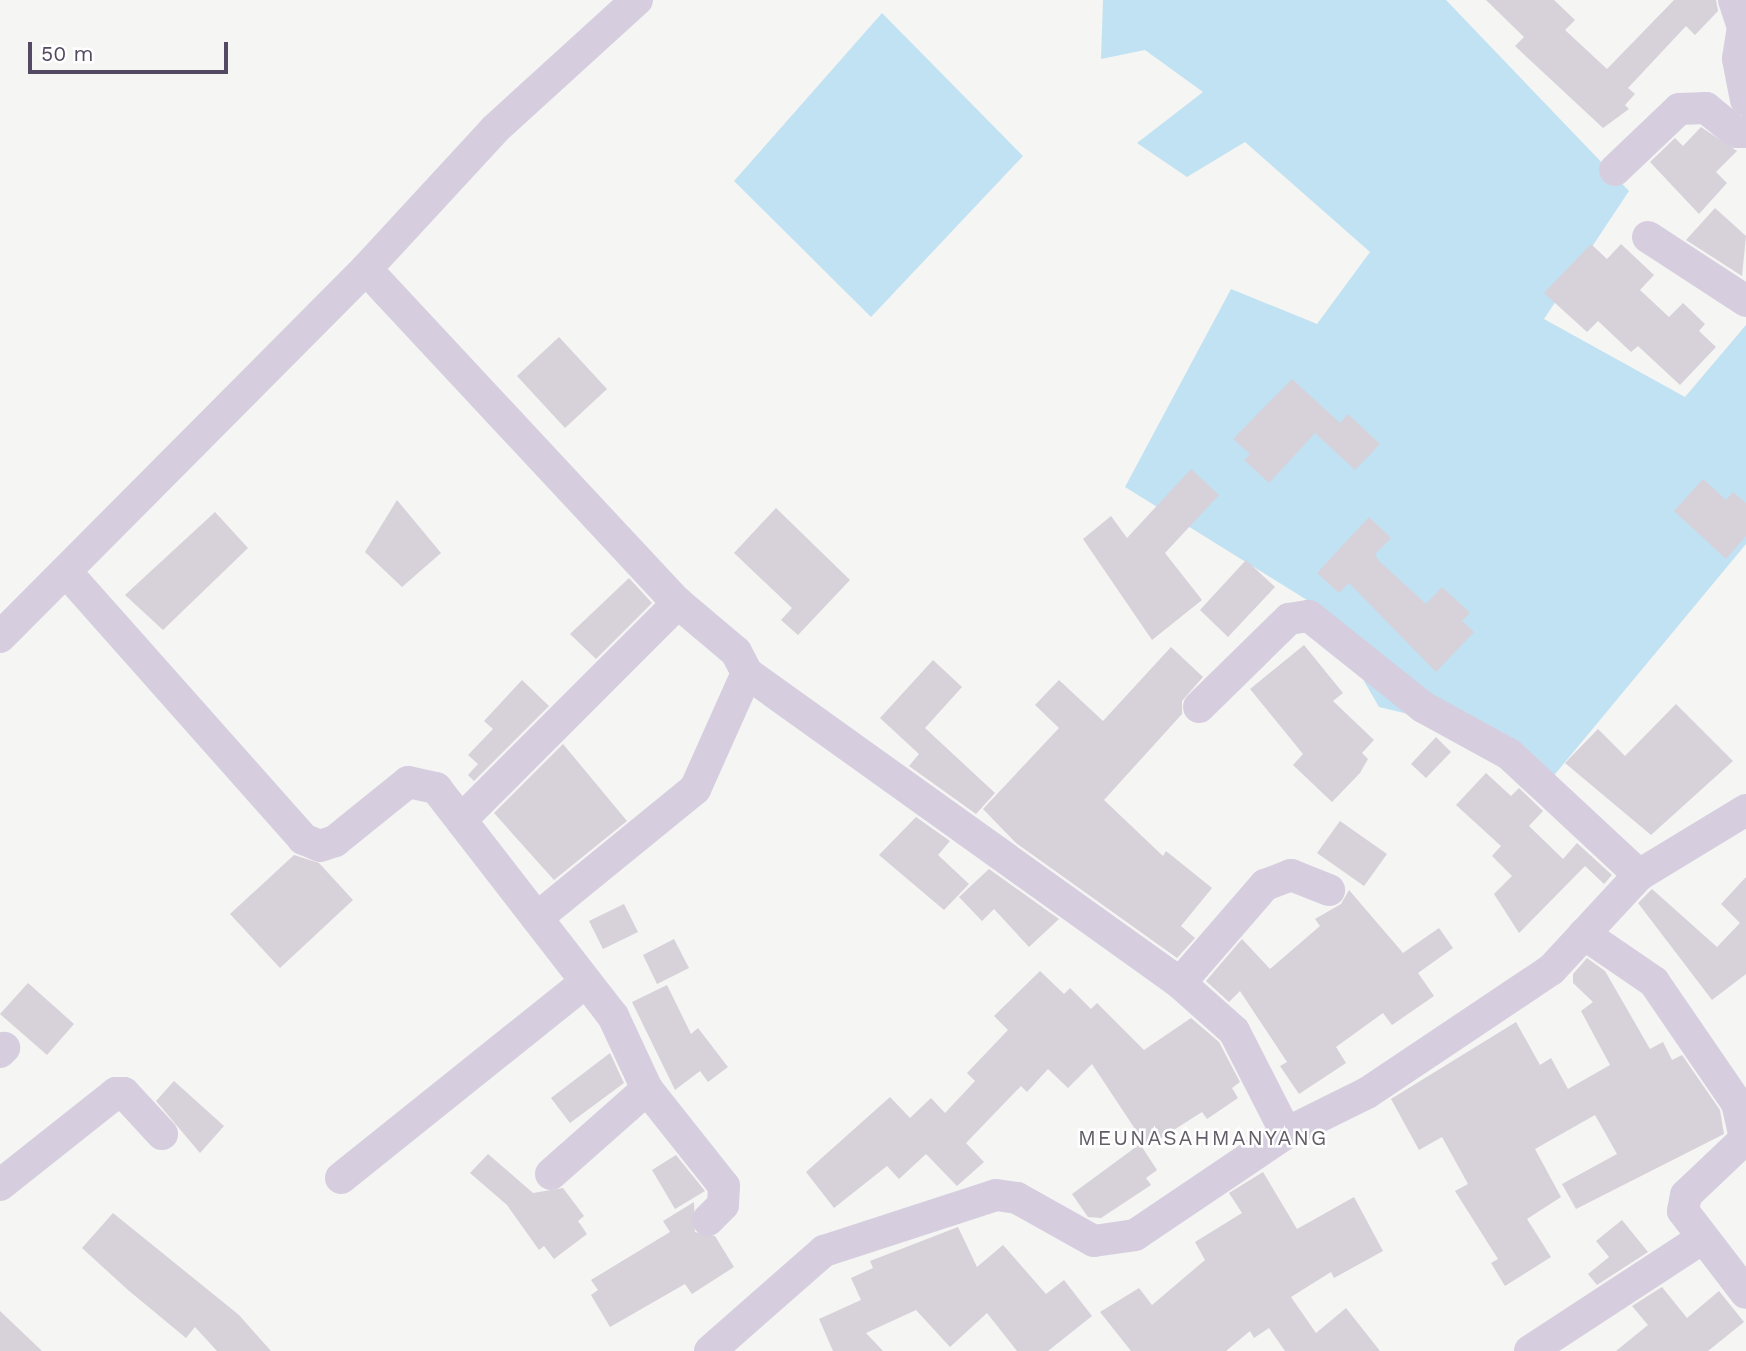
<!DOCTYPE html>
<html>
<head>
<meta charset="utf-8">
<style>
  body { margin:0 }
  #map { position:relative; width:1746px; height:1351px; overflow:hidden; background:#f5f5f3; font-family:"Work Sans",sans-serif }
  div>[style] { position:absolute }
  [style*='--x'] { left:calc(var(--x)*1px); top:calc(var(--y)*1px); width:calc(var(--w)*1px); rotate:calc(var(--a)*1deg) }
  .green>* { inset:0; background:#c1e2f2 }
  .building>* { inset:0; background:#d7d1da }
  .minor>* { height:32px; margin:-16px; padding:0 16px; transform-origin:16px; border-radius:16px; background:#d6cedf }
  span { translate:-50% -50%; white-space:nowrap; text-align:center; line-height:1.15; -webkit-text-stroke:5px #fff; paint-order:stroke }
  .quarter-label { font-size:21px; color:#635e68; letter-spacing:2px }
  .scale { position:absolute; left:28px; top:42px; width:200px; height:32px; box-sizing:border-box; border:4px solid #534961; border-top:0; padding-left:9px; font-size:21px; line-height:24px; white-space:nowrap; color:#534961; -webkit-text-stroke:5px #fff; paint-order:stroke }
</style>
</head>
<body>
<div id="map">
  <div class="green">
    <i style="clip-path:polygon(1103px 0,1446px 0,1629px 191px,1544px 319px,1685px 397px,1746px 325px,1746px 544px,1551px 779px,1488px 733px,1379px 707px,1323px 610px,1125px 487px,1231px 289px,1317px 324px,1370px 252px,1245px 142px,1187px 177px,1137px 143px,1203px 92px,1145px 50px,1101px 59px)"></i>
    <i style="clip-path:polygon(882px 13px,1023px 156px,871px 317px,734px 181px)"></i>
  </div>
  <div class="building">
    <i style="clip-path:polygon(1486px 0,1554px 0,1575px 20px,1565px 30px,1607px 69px,1674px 0,1716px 0,1718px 11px,1695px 35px,1686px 26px,1628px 88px,1635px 94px,1625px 105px,1629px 109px,1603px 128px,1515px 46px,1524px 37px)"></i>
    <i style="clip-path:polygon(1701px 127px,1737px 151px,1716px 172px,1727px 183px,1699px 214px,1650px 162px,1675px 138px,1683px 146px)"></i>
    <i style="clip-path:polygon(1715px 208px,1746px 236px,1742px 276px,1686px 240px)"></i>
    <i style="clip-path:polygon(1591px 244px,1607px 259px,1621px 244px,1654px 275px,1640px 290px,1669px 317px,1683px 303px,1705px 324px,1699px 331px,1716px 347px,1680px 385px,1638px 346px,1631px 352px,1598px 321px,1587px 332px,1544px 293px)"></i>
    <i style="clip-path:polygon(559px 337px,607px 389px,565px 428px,517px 376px)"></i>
    <i style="clip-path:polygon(1292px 379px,1340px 423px,1348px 414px,1380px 444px,1355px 470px,1315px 433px,1269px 483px,1244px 460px,1250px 454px,1233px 439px)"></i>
    <i style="clip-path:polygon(1191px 469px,1219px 495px,1165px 553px,1202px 600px,1152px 640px,1083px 539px,1111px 516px,1127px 538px)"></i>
    <i style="clip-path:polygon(1703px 479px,1726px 500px,1733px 492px,1746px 503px,1746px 536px,1726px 559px,1674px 511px)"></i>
    <i style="clip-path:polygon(397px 500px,441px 553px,402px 587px,365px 552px)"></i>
    <i style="clip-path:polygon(776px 508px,850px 580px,798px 635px,781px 620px,792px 608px,734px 553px)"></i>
    <i style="clip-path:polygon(215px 512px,248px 548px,163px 630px,125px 595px)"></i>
    <i style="clip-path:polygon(1369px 517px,1391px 538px,1375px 554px,1379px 561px,1426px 604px,1442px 587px,1470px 613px,1462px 621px,1474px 632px,1436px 672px,1349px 583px,1339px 593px,1317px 573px)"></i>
    <i style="clip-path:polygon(1246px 560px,1275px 587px,1228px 637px,1200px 610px)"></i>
    <i style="clip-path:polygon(629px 578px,652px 603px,596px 659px,570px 634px)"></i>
    <i style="clip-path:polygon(1304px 645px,1343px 693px,1333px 701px,1374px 740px,1362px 753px,1368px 759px,1360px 773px,1332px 802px,1293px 765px,1303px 754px,1250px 689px)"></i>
    <i style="clip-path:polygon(1171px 647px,1203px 677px,1182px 701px,1182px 714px,1104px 800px,1163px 856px,1166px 851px,1212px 888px,1181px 926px,1195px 938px,1177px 958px,1016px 843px,983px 809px,1059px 728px,1035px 705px,1059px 680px,1103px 721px)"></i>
    <i style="clip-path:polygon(933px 660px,962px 687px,925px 728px,995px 793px,976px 814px,909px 766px,919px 754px,880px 718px)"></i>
    <i style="clip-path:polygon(522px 680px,549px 706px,474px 781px,468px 775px,478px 764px,468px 755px,493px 729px,484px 721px)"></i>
    <i style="clip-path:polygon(1676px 704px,1733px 761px,1651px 835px,1565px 763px,1598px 729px,1625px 756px)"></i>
    <i style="clip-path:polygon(1436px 737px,1451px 752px,1426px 778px,1411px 764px)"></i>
    <i style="clip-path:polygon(563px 744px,627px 821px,554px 880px,494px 813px)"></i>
    <i style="clip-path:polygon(1486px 773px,1511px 796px,1519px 788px,1543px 811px,1529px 826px,1563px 859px,1577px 843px,1612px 875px,1604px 884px,1585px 866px,1519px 933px,1494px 894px,1512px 876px,1492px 856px,1501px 846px,1456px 805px)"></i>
    <i style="clip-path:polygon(916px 817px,950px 841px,938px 855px,969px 884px,944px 910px,879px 855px)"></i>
    <i style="clip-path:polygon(1340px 821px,1387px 854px,1364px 886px,1317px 853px)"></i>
    <i style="clip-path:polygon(294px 855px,319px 863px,353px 900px,280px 968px,230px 914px)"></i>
    <i style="clip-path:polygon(989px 869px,1059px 919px,1029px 947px,994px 909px,982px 921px,959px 897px)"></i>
    <i style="clip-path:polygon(1746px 877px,1746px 974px,1712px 1000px,1638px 903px,1652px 889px,1717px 947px,1740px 923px,1721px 904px)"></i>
    <i style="clip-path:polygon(1349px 890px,1403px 953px,1439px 928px,1453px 948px,1418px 973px,1434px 996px,1392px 1025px,1383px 1013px,1336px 1047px,1346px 1063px,1299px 1094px,1280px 1066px,1287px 1062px,1240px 991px,1229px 1002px,1206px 981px,1242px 939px,1270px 969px,1320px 926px,1315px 919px,1341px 904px)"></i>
    <i style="clip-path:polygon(624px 904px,638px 932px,603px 949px,589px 921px)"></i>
    <i style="clip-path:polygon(674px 939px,689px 968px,657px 984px,643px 955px)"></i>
    <i style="clip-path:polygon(1587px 958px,1605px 971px,1650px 1049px,1663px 1042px,1672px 1060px,1682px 1055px,1720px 1110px,1724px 1134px,1576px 1209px,1562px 1184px,1617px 1154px,1595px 1115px,1535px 1149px,1561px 1197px,1527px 1219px,1551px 1257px,1505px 1286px,1491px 1263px,1498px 1259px,1455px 1191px,1468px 1184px,1442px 1137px,1419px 1150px,1391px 1099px,1516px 1022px,1540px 1065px,1551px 1058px,1568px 1089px,1610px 1065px,1581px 1011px,1593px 1002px,1573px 983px,1573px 974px)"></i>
    <i style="clip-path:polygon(1040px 971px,1064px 994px,1070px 988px,1091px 1009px,1097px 1003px,1144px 1050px,1191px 1018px,1219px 1042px,1240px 1082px,1232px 1088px,1238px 1098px,1207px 1119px,1202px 1112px,1147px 1147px,1092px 1064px,1068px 1088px,1048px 1069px,1027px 1092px,1021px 1086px,966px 1143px,984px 1162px,957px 1186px,926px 1154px,899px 1179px,887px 1166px,834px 1208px,806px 1172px,890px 1097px,910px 1118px,931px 1098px,945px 1113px,975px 1081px,967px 1073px,1008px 1030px,994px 1016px)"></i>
    <i style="clip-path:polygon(28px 983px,74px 1024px,47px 1055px,0 1014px)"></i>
    <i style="clip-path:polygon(667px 985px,691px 1034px,698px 1028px,728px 1067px,708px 1082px,700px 1071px,675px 1090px,632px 1002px)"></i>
    <i style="clip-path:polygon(610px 1053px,624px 1083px,570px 1123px,551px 1098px)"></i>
    <i style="clip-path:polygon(174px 1081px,224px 1126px,200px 1153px,156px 1101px)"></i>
    <i style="clip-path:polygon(1140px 1144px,1157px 1170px,1146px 1178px,1151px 1185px,1101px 1218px,1088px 1217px,1072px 1194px)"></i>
    <i style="clip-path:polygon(488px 1154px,533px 1193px,563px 1188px,584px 1216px,578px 1221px,587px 1234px,554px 1259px,544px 1246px,539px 1250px,507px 1205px,470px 1173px)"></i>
    <i style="clip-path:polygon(676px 1155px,705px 1191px,675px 1209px,652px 1170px)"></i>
    <i style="clip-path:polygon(1263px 1172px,1297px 1229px,1354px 1197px,1383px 1251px,1334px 1278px,1331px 1272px,1291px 1297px,1316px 1333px,1346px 1308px,1380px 1351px,1285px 1351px,1269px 1328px,1254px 1338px,1250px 1331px,1226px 1351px,1131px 1351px,1100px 1312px,1139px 1288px,1152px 1305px,1205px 1260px,1195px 1242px,1242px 1213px,1229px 1193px)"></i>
    <i style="clip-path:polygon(694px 1202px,695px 1232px,715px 1236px,734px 1267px,692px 1294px,685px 1284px,610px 1327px,591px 1295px,598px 1290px,591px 1280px,670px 1232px,663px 1221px)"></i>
    <i style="clip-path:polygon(113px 1213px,239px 1315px,271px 1351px,217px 1351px,195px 1327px,186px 1338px,128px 1290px,82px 1248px)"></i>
    <i style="clip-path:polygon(1622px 1220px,1648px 1252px,1597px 1285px,1588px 1274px,1609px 1257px,1596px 1241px)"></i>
    <i style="clip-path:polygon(958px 1227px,977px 1267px,1003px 1245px,1046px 1294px,1064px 1280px,1092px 1316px,1048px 1351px,1017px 1351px,987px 1313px,950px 1347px,916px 1310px,866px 1333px,883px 1351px,833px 1351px,819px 1319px,861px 1300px,851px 1278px,873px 1268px,870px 1261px)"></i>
    <i style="clip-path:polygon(1662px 1287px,1687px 1318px,1719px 1291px,1744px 1322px,1708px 1351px,1616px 1351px,1648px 1325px,1632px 1306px)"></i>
    <i style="clip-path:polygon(0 1311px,42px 1351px,0 1351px)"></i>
  </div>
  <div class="minor">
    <i style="--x:1734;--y:0;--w:28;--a:72"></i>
    <i style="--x:1743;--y:27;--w:32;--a:99"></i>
    <i style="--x:1738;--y:59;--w:42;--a:79"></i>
    <i style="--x:1615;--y:170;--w:88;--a:-43.6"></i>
    <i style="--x:1679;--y:109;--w:27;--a:-2"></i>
    <i style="--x:1706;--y:108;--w:38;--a:39"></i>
    <i style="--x:1736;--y:132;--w:10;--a:0"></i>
    <i style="--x:1648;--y:237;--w:117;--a:33.1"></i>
    <i style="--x:366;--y:269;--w:457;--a:47"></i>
    <i style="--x:678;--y:603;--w:76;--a:40.2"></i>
    <i style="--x:736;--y:652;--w:24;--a:62"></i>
    <i style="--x:747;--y:673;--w:127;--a:114.1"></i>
    <i style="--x:695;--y:789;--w:204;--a:140.8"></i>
    <i style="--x:69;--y:575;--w:353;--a:48.4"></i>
    <i style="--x:303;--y:839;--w:18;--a:22"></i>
    <i style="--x:320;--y:846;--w:16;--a:-18"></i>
    <i style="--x:335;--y:841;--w:94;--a:-38.9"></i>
    <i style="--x:408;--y:782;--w:29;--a:12"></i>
    <i style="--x:436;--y:788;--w:289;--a:52.2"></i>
    <i style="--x:613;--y:1016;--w:81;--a:65"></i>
    <i style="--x:647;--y:1089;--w:124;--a:51.6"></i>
    <i style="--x:724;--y:1186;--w:19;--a:93"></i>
    <i style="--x:723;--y:1205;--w:21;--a:135"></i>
    <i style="--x:0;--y:637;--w:519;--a:-45.16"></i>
    <i style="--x:366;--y:269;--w:190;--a:-47.3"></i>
    <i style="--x:495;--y:129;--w:192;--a:-42.3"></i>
    <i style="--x:747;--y:673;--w:533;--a:35.6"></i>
    <i style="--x:1199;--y:707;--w:126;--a:-44.4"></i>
    <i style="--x:1289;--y:619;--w:20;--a:-9"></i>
    <i style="--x:1309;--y:616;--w:146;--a:38.6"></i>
    <i style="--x:1423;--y:707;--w:98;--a:28.7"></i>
    <i style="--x:1509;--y:754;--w:178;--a:42.9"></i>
    <i style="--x:464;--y:817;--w:303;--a:-45"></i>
    <i style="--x:1584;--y:934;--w:85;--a:34.4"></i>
    <i style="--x:1654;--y:982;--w:147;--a:55.6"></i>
    <i style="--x:1737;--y:1103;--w:37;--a:77"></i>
    <i style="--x:1745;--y:1139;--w:81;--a:136.5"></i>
    <i style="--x:1686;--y:1195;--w:16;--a:101"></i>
    <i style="--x:1683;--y:1211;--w:103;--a:52.5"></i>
    <i style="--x:0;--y:1052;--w:6;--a:-45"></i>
    <i style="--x:1286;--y:1133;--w:114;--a:-117"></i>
    <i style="--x:1234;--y:1031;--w:72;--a:-138.4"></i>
    <i style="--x:1180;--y:983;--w:130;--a:-49.1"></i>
    <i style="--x:1265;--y:885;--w:28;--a:-21"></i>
    <i style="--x:1291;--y:875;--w:41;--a:21.5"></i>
    <i style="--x:551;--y:1174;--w:128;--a:-41.5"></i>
    <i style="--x:341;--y:1178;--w:312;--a:-38.7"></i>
    <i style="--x:0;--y:1185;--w:148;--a:-38.4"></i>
    <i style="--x:116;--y:1093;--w:8;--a:0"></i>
    <i style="--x:124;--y:1093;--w:56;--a:47.2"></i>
    <i style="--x:710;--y:1351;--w:152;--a:-41.3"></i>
    <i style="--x:824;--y:1251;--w:181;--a:-18"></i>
    <i style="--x:996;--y:1195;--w:21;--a:8"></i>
    <i style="--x:1017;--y:1198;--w:88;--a:29.2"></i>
    <i style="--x:1094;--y:1241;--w:41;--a:-8.3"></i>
    <i style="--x:1135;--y:1235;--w:182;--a:-34"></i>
    <i style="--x:1286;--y:1133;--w:90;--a:-26.3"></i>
    <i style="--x:1367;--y:1093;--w:221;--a:-33.8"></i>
    <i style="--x:1551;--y:970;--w:129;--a:-47.2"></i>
    <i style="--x:1639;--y:875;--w:125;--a:-31.3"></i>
    <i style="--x:1530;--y:1351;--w:204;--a:-33.2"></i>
  </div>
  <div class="quarter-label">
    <span style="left:1203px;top:1138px">MEUNASAHMANYANG</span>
  </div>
  <div class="scale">50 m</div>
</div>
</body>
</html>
